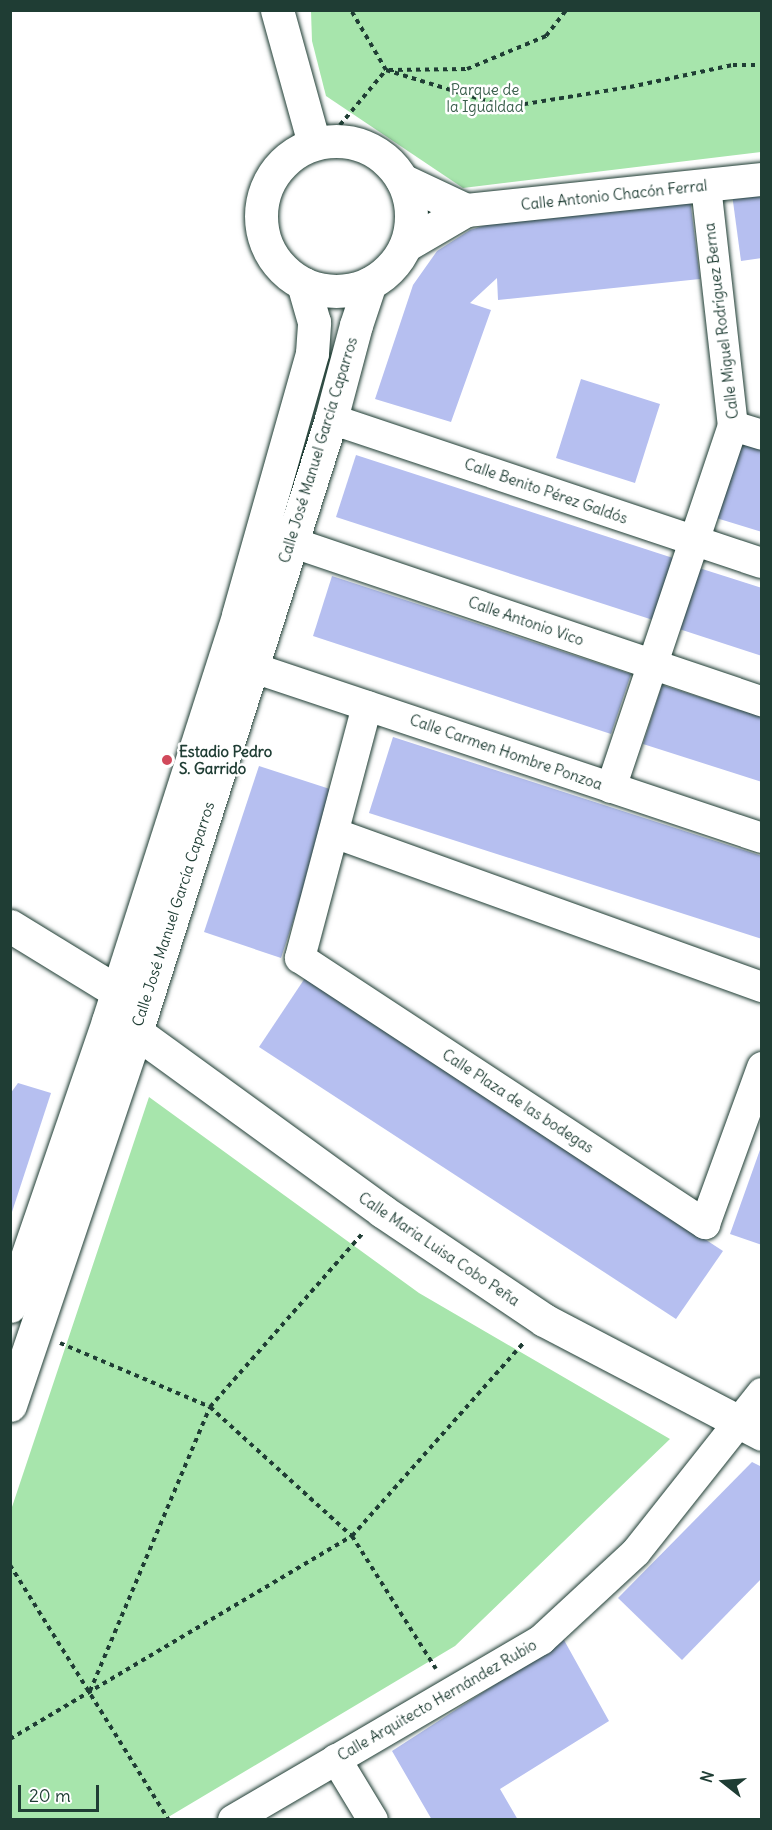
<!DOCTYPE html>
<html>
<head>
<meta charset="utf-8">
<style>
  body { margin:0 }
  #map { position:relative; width:772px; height:1830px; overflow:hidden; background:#fff; font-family:Delius,sans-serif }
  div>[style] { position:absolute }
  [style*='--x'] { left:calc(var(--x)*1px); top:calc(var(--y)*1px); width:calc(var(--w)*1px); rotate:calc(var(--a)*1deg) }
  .green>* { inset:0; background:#a7e5ac }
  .building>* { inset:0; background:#b6bff0 }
  .path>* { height:4px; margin-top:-2px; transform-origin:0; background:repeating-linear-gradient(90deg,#1f3d34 0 4.5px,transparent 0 9px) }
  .roads { filter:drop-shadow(0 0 2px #1f3d34) drop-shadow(0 0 2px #1f3d34) }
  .street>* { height:30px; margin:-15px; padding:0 15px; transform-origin:15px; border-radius:15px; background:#fff }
  .secondary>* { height:33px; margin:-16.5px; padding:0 16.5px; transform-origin:16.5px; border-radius:16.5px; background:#fff }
  .secondary>.ring { margin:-16.5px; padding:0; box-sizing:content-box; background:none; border:33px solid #fff; border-radius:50% }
  .dots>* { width:16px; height:16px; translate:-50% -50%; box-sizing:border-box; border:3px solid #fff; border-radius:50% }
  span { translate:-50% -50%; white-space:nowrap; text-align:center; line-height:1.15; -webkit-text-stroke:5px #fff; paint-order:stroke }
  .park-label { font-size:15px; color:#3a5f4c }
  .street-label { font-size:15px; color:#1f3d34 }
  .poi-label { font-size:15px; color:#1f3d34; font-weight:700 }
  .left { translate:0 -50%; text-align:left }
  .frame { position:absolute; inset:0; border:12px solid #1f3d34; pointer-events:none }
  .north { position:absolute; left:694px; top:1752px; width:60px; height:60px; -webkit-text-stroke:4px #fff; paint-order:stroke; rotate:287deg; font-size:16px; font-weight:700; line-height:24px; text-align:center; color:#1f3d34 }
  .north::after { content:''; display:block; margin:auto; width:21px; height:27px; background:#1f3d34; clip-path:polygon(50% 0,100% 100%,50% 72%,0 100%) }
  .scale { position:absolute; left:18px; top:1785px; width:81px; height:27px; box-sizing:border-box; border:3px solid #1f3d34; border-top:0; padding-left:8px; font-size:18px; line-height:21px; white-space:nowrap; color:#1f3d34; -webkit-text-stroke:4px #fff; paint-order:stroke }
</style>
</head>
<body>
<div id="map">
  <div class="green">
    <i style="clip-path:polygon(311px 11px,761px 11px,761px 152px,463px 188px,326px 96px,312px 41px)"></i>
    <i style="clip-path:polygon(149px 1097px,419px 1293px,670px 1439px,455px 1646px,165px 1819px,11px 1819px,11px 1510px)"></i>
  </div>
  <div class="building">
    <i style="clip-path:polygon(762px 189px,762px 258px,741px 261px,732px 194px)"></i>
    <i style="clip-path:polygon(690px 199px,700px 279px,498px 300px,497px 278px,470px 303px,491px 310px,451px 422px,375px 399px,413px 285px,437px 251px,470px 230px,508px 218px)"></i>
    <i style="clip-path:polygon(581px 379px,660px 404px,635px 483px,556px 458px)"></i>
    <i style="clip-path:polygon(738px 438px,762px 445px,762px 532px,713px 517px)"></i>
    <i style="clip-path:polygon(356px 455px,673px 558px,653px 620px,336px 517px)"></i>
    <i style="clip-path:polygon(696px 567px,762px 588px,762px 656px,676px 628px)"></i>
    <i style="clip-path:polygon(332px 576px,631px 674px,611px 734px,313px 636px)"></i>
    <i style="clip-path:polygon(662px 685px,762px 717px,762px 782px,643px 744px)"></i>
    <i style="clip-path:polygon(393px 737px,762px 856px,762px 939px,369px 813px)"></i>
    <i style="clip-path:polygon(259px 766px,336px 791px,281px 958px,204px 932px)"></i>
    <i style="clip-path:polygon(305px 978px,723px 1251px,676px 1319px,259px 1047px)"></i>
    <i style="clip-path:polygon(18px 1083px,51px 1093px,11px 1215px,10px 1094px)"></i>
    <i style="clip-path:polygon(761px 1147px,762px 1147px,762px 1245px,730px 1234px)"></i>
    <i style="clip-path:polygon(752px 1462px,762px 1467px,762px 1578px,682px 1660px,618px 1598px)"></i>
    <i style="clip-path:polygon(564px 1640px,609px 1721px,500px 1789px,518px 1820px,432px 1820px,392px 1751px)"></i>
  </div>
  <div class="path">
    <i style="--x:386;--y:70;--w:126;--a:17.1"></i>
    <i style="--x:506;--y:107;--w:126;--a:-9.2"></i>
    <i style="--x:630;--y:87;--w:105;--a:-12.1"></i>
    <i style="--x:733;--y:65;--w:29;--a:0"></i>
    <i style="--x:389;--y:70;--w:78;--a:-0.7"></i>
    <i style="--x:467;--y:69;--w:86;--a:-22.7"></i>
    <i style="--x:546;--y:36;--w:33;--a:-52"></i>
    <i style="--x:340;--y:125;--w:72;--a:-50.1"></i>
    <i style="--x:386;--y:70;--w:69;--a:-120.3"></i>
    <i style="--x:60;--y:1343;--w:163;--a:23.1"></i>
    <i style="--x:210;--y:1407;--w:192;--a:42.3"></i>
    <i style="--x:352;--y:1536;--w:157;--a:57.7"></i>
    <i style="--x:10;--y:1565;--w:301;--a:58.1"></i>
    <i style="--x:90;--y:1691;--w:308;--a:-67.1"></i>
    <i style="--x:210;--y:1407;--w:230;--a:-48.7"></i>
    <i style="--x:10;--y:1739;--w:398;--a:-30.7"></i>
    <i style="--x:352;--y:1536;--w:259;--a:-48.4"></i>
  </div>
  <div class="roads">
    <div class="street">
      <i style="--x:706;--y:186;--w:242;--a:83.6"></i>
      <i style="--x:733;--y:426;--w:30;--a:17"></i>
      <i style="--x:331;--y:419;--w:454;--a:18.5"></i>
      <i style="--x:291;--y:542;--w:497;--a:18.7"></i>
      <i style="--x:251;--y:667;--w:539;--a:18.5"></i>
      <i style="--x:367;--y:706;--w:261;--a:104.9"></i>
      <i style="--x:300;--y:958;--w:485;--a:33.3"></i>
      <i style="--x:705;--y:1224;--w:167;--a:-70"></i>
      <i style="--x:611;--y:788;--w:382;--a:-71.4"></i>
      <i style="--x:334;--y:833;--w:455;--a:19.8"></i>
      <i style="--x:336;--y:1759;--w:71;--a:58.8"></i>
      <i style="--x:233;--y:1820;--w:357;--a:-30.3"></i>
      <i style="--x:541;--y:1640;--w:129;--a:-42.8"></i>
      <i style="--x:636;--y:1552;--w:203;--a:-51.6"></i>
    </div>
    <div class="secondary">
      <i style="--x:277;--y:10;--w:138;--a:74.5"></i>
      <i class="ring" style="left:261px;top:141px;width:117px;height:117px"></i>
      <i style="--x:402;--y:180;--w:71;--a:25.1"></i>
      <i style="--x:406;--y:245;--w:69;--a:-30.3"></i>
      <i style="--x:466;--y:210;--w:298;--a:-6"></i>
      <i style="--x:10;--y:926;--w:124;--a:31.5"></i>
      <i style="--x:136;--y:1032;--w:304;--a:36"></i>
      <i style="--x:382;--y:1211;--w:195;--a:33.9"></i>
      <i style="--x:544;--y:1320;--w:246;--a:27.6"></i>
      <i style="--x:10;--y:1306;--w:301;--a:-71"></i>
      <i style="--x:108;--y:1021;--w:426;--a:-72.2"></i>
      <i style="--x:238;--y:615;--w:272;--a:-74.2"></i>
      <i style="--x:312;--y:353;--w:31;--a:-86"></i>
      <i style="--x:314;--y:322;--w:40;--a:-106"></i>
      <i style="--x:10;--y:1405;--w:394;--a:-71.3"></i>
      <i style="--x:136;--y:1032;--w:643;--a:-72.35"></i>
      <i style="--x:331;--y:419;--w:97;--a:-75.1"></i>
      <i style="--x:356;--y:325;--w:44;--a:-71.6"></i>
    </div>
  </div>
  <div class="dots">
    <i style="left:167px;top:760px;background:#d1495b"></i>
  </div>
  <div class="park-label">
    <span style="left:485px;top:98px">Parque de<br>la Igualdad</span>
  </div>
  <div class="street-label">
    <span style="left:614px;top:195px;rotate:-6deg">Calle Antonio Chacón Ferral</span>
    <span style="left:721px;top:321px;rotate:-97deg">Calle Miguel Rodríguez Berna</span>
    <span style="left:318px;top:450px;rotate:-73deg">Calle José Manuel García Caparros</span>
    <span style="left:546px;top:491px;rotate:19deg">Calle Benito Pérez Galdós</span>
    <span style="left:526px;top:621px;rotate:19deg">Calle Antonio Vico</span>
    <span style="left:506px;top:752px;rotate:19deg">Calle Carmen Hombre Ponzoa</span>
    <span style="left:173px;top:914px;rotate:-72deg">Calle José Manuel García Caparros</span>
    <span style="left:518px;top:1101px;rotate:33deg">Calle Plaza de las bodegas</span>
    <span style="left:439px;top:1249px;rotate:34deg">Calle Maria Luisa Cobo Peña</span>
    <span style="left:437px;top:1700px;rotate:-30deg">Calle Arquitecto Hernández Rubio</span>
  </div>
  <div class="poi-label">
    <span class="left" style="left:179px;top:760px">Estadio Pedro<br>S. Garrido</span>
  </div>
  <div class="frame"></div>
  <div class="north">N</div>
  <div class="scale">20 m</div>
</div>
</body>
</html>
